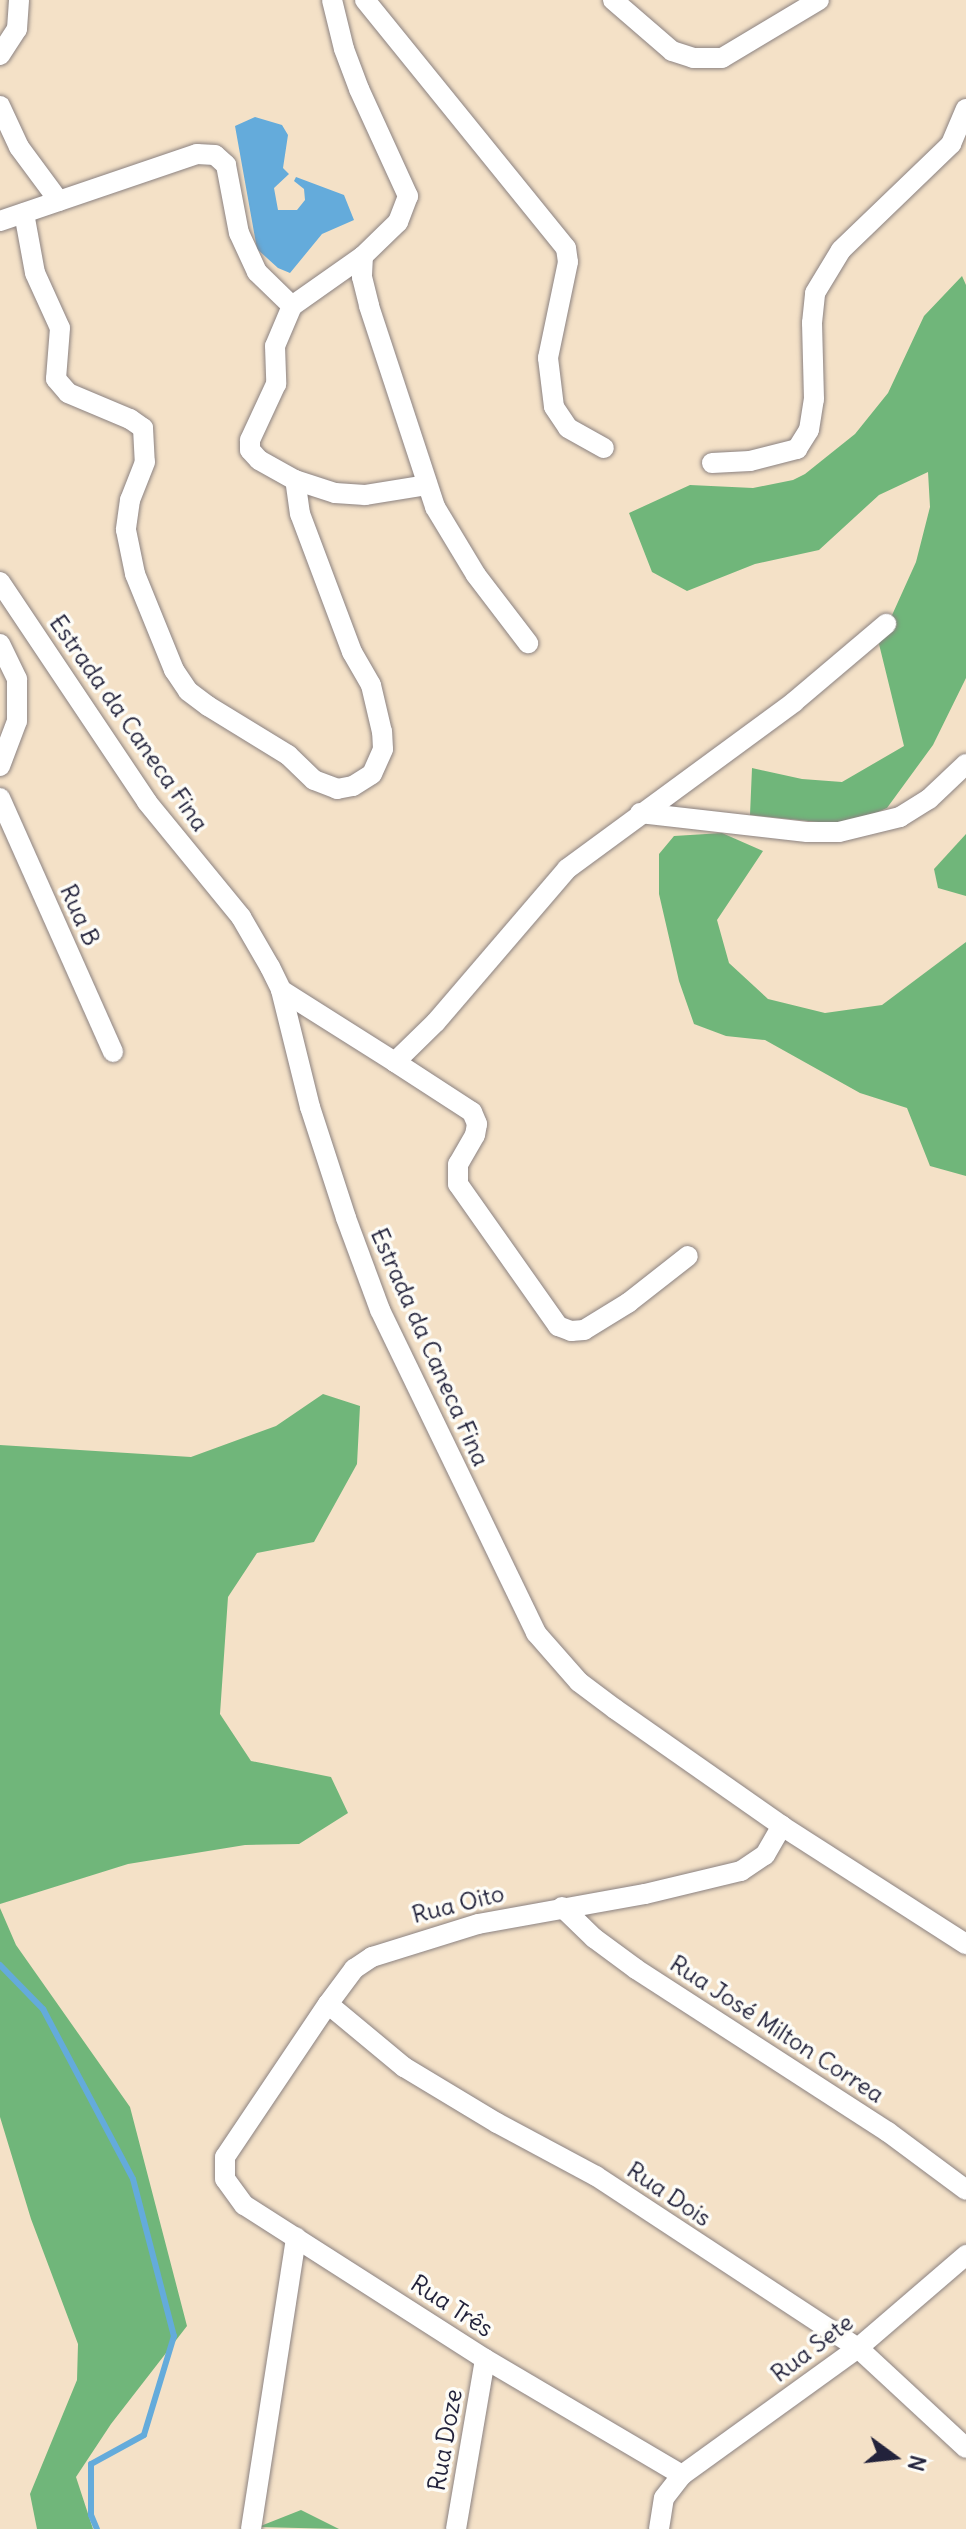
<!DOCTYPE html>
<html>
<head>
<meta charset="utf-8">
<style>
  body { margin:0 }
  #map { position:relative; width:966px; height:2529px; overflow:hidden; background:#f4e1c7; font-family:Delius,sans-serif }
  div>[style] { position:absolute }
  [style*='--x'] { left:calc(var(--x)*1px); top:calc(var(--y)*1px); width:calc(var(--w)*1px); rotate:calc(var(--a)*1deg) }
  .forest>* { inset:0; background:#70b67a }
  .water>* { inset:0; background:#64abdb }
  .stream>* { height:6px; margin:-3px; padding:0 3px; transform-origin:3px; border-radius:3px; background:#64abdb }
  .roads { filter:drop-shadow(0 0 2px #8b8281) drop-shadow(0 0 2px #8b8281) }
  .minor>* { height:20px; margin:-10px; padding:0 10px; transform-origin:10px; border-radius:10px; background:#fff }
  span { translate:-50% -50%; white-space:nowrap; text-align:center; line-height:1.15; -webkit-text-stroke:7px #fdfcf7; paint-order:stroke }
  .street-label { font-size:24px; color:#22223b }
  .north { position:absolute; left:854px; top:2417px; width:80px; height:80px; -webkit-text-stroke:6px #fdfcf7; paint-order:stroke; rotate:105deg; font-size:22px; font-weight:700; line-height:32px; text-align:center; color:#22223b }
  .north::after { content:''; display:block; margin:auto; width:28px; height:36px; background:#22223b; clip-path:polygon(50% 0,100% 100%,50% 72%,0 100%) }
</style>
</head>
<body>
<div id="map">
  <div class="forest">
    <i style="clip-path:polygon(962px 276px,966px 285px,966px 678px,933px 745px,887px 808px,848px 825px,750px 815px,752px 768px,802px 779px,842px 782px,904px 746px,879px 644px,916px 562px,930px 507px,928px 472px,879px 495px,819px 550px,755px 564px,687px 591px,652px 572px,629px 513px,690px 485px,753px 488px,793px 480px,805px 474px,855px 434px,888px 393px,924px 316px)"></i>
    <i style="clip-path:polygon(722px 833px,763px 851px,717px 920px,729px 963px,768px 999px,825px 1013px,882px 1005px,966px 942px,966px 1176px,930px 1166px,907px 1108px,860px 1093px,765px 1040px,726px 1036px,694px 1024px,679px 981px,659px 894px,659px 854px,674px 836px)"></i>
    <i style="clip-path:polygon(966px 834px,966px 896px,938px 888px,934px 869px)"></i>
    <i style="clip-path:polygon(323px 1394px,360px 1406px,357px 1464px,314px 1542px,257px 1553px,228px 1597px,220px 1714px,251px 1761px,331px 1777px,348px 1813px,299px 1844px,245px 1845px,128px 1864px,0 1904px,0 1445px,191px 1457px,276px 1426px)"></i>
    <i style="clip-path:polygon(0 1908px,16px 1945px,130px 2107px,187px 2326px,111px 2424px,76px 2477px,93px 2529px,37px 2529px,30px 2494px,77px 2380px,78px 2344px,31px 2219px,0 2117px)"></i>
    <i style="clip-path:polygon(301px 2510px,339px 2529px,258px 2527px)"></i>
  </div>
  <div class="water">
    <i style="clip-path:polygon(255px 117px,282px 125px,288px 135px,283px 168px,289px 174px,274px 188px,278px 210px,297px 210px,305px 200px,304px 189px,294px 181px,296px 177px,344px 195px,354px 220px,322px 234px,290px 273px,278px 268px,257px 249px,235px 126px)"></i>
  </div>
  <div class="stream">
    <i style="--x:0;--y:1965;--w:62;--a:45.7"></i>
    <i style="--x:43;--y:2009;--w:192;--a:62.1"></i>
    <i style="--x:133;--y:2179;--w:162;--a:75.4"></i>
    <i style="--x:174;--y:2336;--w:103;--a:106.9"></i>
    <i style="--x:144;--y:2435;--w:60;--a:151.3"></i>
    <i style="--x:91;--y:2464;--w:51;--a:90"></i>
    <i style="--x:91;--y:2515;--w:15;--a:67"></i>
  </div>
  <div class="roads">
    <div class="minor">
      <i style="--x:332;--y:0;--w:50;--a:76.2"></i>
      <i style="--x:344;--y:49;--w:43;--a:69.4"></i>
      <i style="--x:359;--y:89;--w:118;--a:65.4"></i>
      <i style="--x:408;--y:196;--w:28;--a:111"></i>
      <i style="--x:398;--y:222;--w:49;--a:135.8"></i>
      <i style="--x:363;--y:256;--w:21;--a:93"></i>
      <i style="--x:362;--y:277;--w:30;--a:76"></i>
      <i style="--x:369;--y:306;--w:212;--a:71.8"></i>
      <i style="--x:435;--y:507;--w:79;--a:58.9"></i>
      <i style="--x:476;--y:575;--w:86;--a:52.6"></i>
      <i style="--x:365;--y:0;--w:319;--a:51"></i>
      <i style="--x:566;--y:248;--w:14;--a:82"></i>
      <i style="--x:568;--y:262;--w:98;--a:101.8"></i>
      <i style="--x:548;--y:358;--w:49;--a:83"></i>
      <i style="--x:554;--y:407;--w:25;--a:56"></i>
      <i style="--x:568;--y:428;--w:41;--a:29.1"></i>
      <i style="--x:613;--y:0;--w:78;--a:40.8"></i>
      <i style="--x:672;--y:51;--w:22;--a:18"></i>
      <i style="--x:693;--y:58;--w:29;--a:0"></i>
      <i style="--x:722;--y:58;--w:113;--a:-30.9"></i>
      <i style="--x:0;--y:55;--w:31;--a:-57"></i>
      <i style="--x:17;--y:29;--w:29;--a:-86"></i>
      <i style="--x:0;--y:106;--w:45;--a:65.1"></i>
      <i style="--x:19;--y:147;--w:67;--a:53.5"></i>
      <i style="--x:24;--y:213;--w:61;--a:79.6"></i>
      <i style="--x:35;--y:273;--w:60;--a:65.6"></i>
      <i style="--x:60;--y:328;--w:51;--a:94.5"></i>
      <i style="--x:56;--y:379;--w:18;--a:49"></i>
      <i style="--x:68;--y:393;--w:67;--a:22.8"></i>
      <i style="--x:130;--y:419;--w:16;--a:35"></i>
      <i style="--x:143;--y:428;--w:34;--a:87"></i>
      <i style="--x:145;--y:462;--w:41;--a:111.5"></i>
      <i style="--x:130;--y:500;--w:30;--a:98"></i>
      <i style="--x:126;--y:530;--w:45;--a:78.4"></i>
      <i style="--x:135;--y:574;--w:104;--a:67.9"></i>
      <i style="--x:174;--y:670;--w:25;--a:56"></i>
      <i style="--x:188;--y:691;--w:25;--a:37"></i>
      <i style="--x:208;--y:706;--w:94;--a:31.5"></i>
      <i style="--x:288;--y:755;--w:36;--a:44"></i>
      <i style="--x:314;--y:780;--w:25;--a:21"></i>
      <i style="--x:337;--y:789;--w:16;--a:-11"></i>
      <i style="--x:353;--y:786;--w:22;--a:-32"></i>
      <i style="--x:372;--y:774;--w:27;--a:-66"></i>
      <i style="--x:383;--y:749;--w:17;--a:-93"></i>
      <i style="--x:382;--y:732;--w:48;--a:-103.2"></i>
      <i style="--x:371;--y:685;--w:38;--a:-120"></i>
      <i style="--x:352;--y:652;--w:147;--a:-110.6"></i>
      <i style="--x:300;--y:514;--w:34;--a:-98"></i>
      <i style="--x:0;--y:221;--w:208;--a:-18.8"></i>
      <i style="--x:197;--y:154;--w:18;--a:3"></i>
      <i style="--x:215;--y:155;--w:15;--a:42"></i>
      <i style="--x:226;--y:165;--w:69;--a:79.2"></i>
      <i style="--x:239;--y:233;--w:43;--a:65.2"></i>
      <i style="--x:257;--y:272;--w:49;--a:44.2"></i>
      <i style="--x:292;--y:306;--w:87;--a:-35.2"></i>
      <i style="--x:292;--y:306;--w:43;--a:113"></i>
      <i style="--x:275;--y:346;--w:38;--a:88"></i>
      <i style="--x:276;--y:384;--w:62;--a:114.9"></i>
      <i style="--x:250;--y:440;--w:10;--a:90"></i>
      <i style="--x:250;--y:450;--w:13;--a:48"></i>
      <i style="--x:259;--y:460;--w:41;--a:29.1"></i>
      <i style="--x:295;--y:480;--w:42;--a:18"></i>
      <i style="--x:335;--y:493;--w:30;--a:4"></i>
      <i style="--x:365;--y:495;--w:63;--a:-9.2"></i>
      <i style="--x:712;--y:463;--w:38;--a:-3"></i>
      <i style="--x:750;--y:461;--w:49;--a:-14.3"></i>
      <i style="--x:797;--y:449;--w:22;--a:-58"></i>
      <i style="--x:809;--y:430;--w:31;--a:-81"></i>
      <i style="--x:814;--y:399;--w:76;--a:-91.5"></i>
      <i style="--x:812;--y:323;--w:30;--a:-84"></i>
      <i style="--x:815;--y:293;--w:50;--a:-58.8"></i>
      <i style="--x:841;--y:250;--w:153;--a:-43.9"></i>
      <i style="--x:951;--y:144;--w:38;--a:-67"></i>
      <i style="--x:0;--y:582;--w:265;--a:56.2"></i>
      <i style="--x:147;--y:802;--w:149;--a:50.7"></i>
      <i style="--x:241;--y:917;--w:58;--a:59.9"></i>
      <i style="--x:270;--y:967;--w:25;--a:64"></i>
      <i style="--x:281;--y:990;--w:121;--a:76.1"></i>
      <i style="--x:310;--y:1107;--w:117;--a:72"></i>
      <i style="--x:346;--y:1218;--w:98;--a:69.7"></i>
      <i style="--x:380;--y:1310;--w:359;--a:64.2"></i>
      <i style="--x:536;--y:1633;--w:65;--a:48.7"></i>
      <i style="--x:579;--y:1682;--w:45;--a:36.9"></i>
      <i style="--x:615;--y:1709;--w:204;--a:35"></i>
      <i style="--x:782;--y:1826;--w:219;--a:32.7"></i>
      <i style="--x:0;--y:644;--w:39;--a:64"></i>
      <i style="--x:17;--y:679;--w:42;--a:90"></i>
      <i style="--x:17;--y:721;--w:48;--a:110.7"></i>
      <i style="--x:0;--y:798;--w:278;--a:66"></i>
      <i style="--x:640;--y:813;--w:168;--a:6.5"></i>
      <i style="--x:807;--y:832;--w:32;--a:0"></i>
      <i style="--x:839;--y:832;--w:63;--a:-13.8"></i>
      <i style="--x:900;--y:817;--w:34;--a:-32"></i>
      <i style="--x:929;--y:799;--w:51;--a:-43.4"></i>
      <i style="--x:281;--y:990;--w:135;--a:32.3"></i>
      <i style="--x:395;--y:1062;--w:57;--a:-44.3"></i>
      <i style="--x:436;--y:1022;--w:201;--a:-49.4"></i>
      <i style="--x:567;--y:869;--w:282;--a:-36.3"></i>
      <i style="--x:794;--y:702;--w:121;--a:-40.3"></i>
      <i style="--x:395;--y:1062;--w:92;--a:33"></i>
      <i style="--x:472;--y:1112;--w:13;--a:67"></i>
      <i style="--x:477;--y:1124;--w:11;--a:100"></i>
      <i style="--x:475;--y:1135;--w:34;--a:120"></i>
      <i style="--x:458;--y:1164;--w:20;--a:90"></i>
      <i style="--x:458;--y:1184;--w:174;--a:54.8"></i>
      <i style="--x:558;--y:1326;--w:14;--a:21"></i>
      <i style="--x:571;--y:1331;--w:13;--a:-4"></i>
      <i style="--x:584;--y:1330;--w:52;--a:-31.5"></i>
      <i style="--x:628;--y:1303;--w:76;--a:-38.1"></i>
      <i style="--x:562;--y:1907;--w:45;--a:44.1"></i>
      <i style="--x:594;--y:1938;--w:52;--a:36.4"></i>
      <i style="--x:636;--y:1969;--w:300;--a:32.9"></i>
      <i style="--x:888;--y:2132;--w:97;--a:36.6"></i>
      <i style="--x:328;--y:2004;--w:99;--a:39.7"></i>
      <i style="--x:404;--y:2067;--w:109;--a:31.1"></i>
      <i style="--x:497;--y:2123;--w:112;--a:28.2"></i>
      <i style="--x:596;--y:2176;--w:313;--a:33.3"></i>
      <i style="--x:858;--y:2348;--w:147;--a:42.8"></i>
      <i style="--x:682;--y:2475;--w:229;--a:-149.5"></i>
      <i style="--x:485;--y:2359;--w:286;--a:-147.4"></i>
      <i style="--x:244;--y:2205;--w:32;--a:-126"></i>
      <i style="--x:225;--y:2179;--w:22;--a:-90"></i>
      <i style="--x:225;--y:2157;--w:184;--a:-56.1"></i>
      <i style="--x:328;--y:2004;--w:44;--a:-53.4"></i>
      <i style="--x:354;--y:1969;--w:22;--a:-34"></i>
      <i style="--x:372;--y:1957;--w:111;--a:-17.3"></i>
      <i style="--x:478;--y:1924;--w:170;--a:-10.2"></i>
      <i style="--x:645;--y:1894;--w:99;--a:-13.5"></i>
      <i style="--x:741;--y:1871;--w:29;--a:-34"></i>
      <i style="--x:765;--y:1855;--w:34;--a:-60"></i>
      <i style="--x:251;--y:2529;--w:295;--a:-81.2"></i>
      <i style="--x:456;--y:2529;--w:172;--a:-80.3"></i>
      <i style="--x:659;--y:2529;--w:31;--a:-81"></i>
      <i style="--x:664;--y:2498;--w:29;--a:-52"></i>
      <i style="--x:682;--y:2475;--w:217;--a:-35.8"></i>
      <i style="--x:858;--y:2348;--w:143;--a:-40.7"></i>
    </div>
  </div>
  <div class="street-label">
    <span style="left:129px;top:723px;rotate:55deg">Estrada da Caneca Fina</span>
    <span style="left:80px;top:915px;rotate:66deg">Rua B</span>
    <span style="left:430px;top:1347px;rotate:66deg">Estrada da Caneca Fina</span>
    <span style="left:458px;top:1904px;rotate:-14deg">Rua Oito</span>
    <span style="left:777px;top:2029px;rotate:33deg">Rua José Milton Correa</span>
    <span style="left:669px;top:2194px;rotate:34deg">Rua Dois</span>
    <span style="left:452px;top:2306px;rotate:33deg">Rua Três</span>
    <span style="left:812px;top:2348px;rotate:-37deg">Rua Sete</span>
    <span style="left:445px;top:2440px;rotate:-80deg">Rua Doze</span>
  </div>
  <div class="north">N</div>
</div>
</body>
</html>
